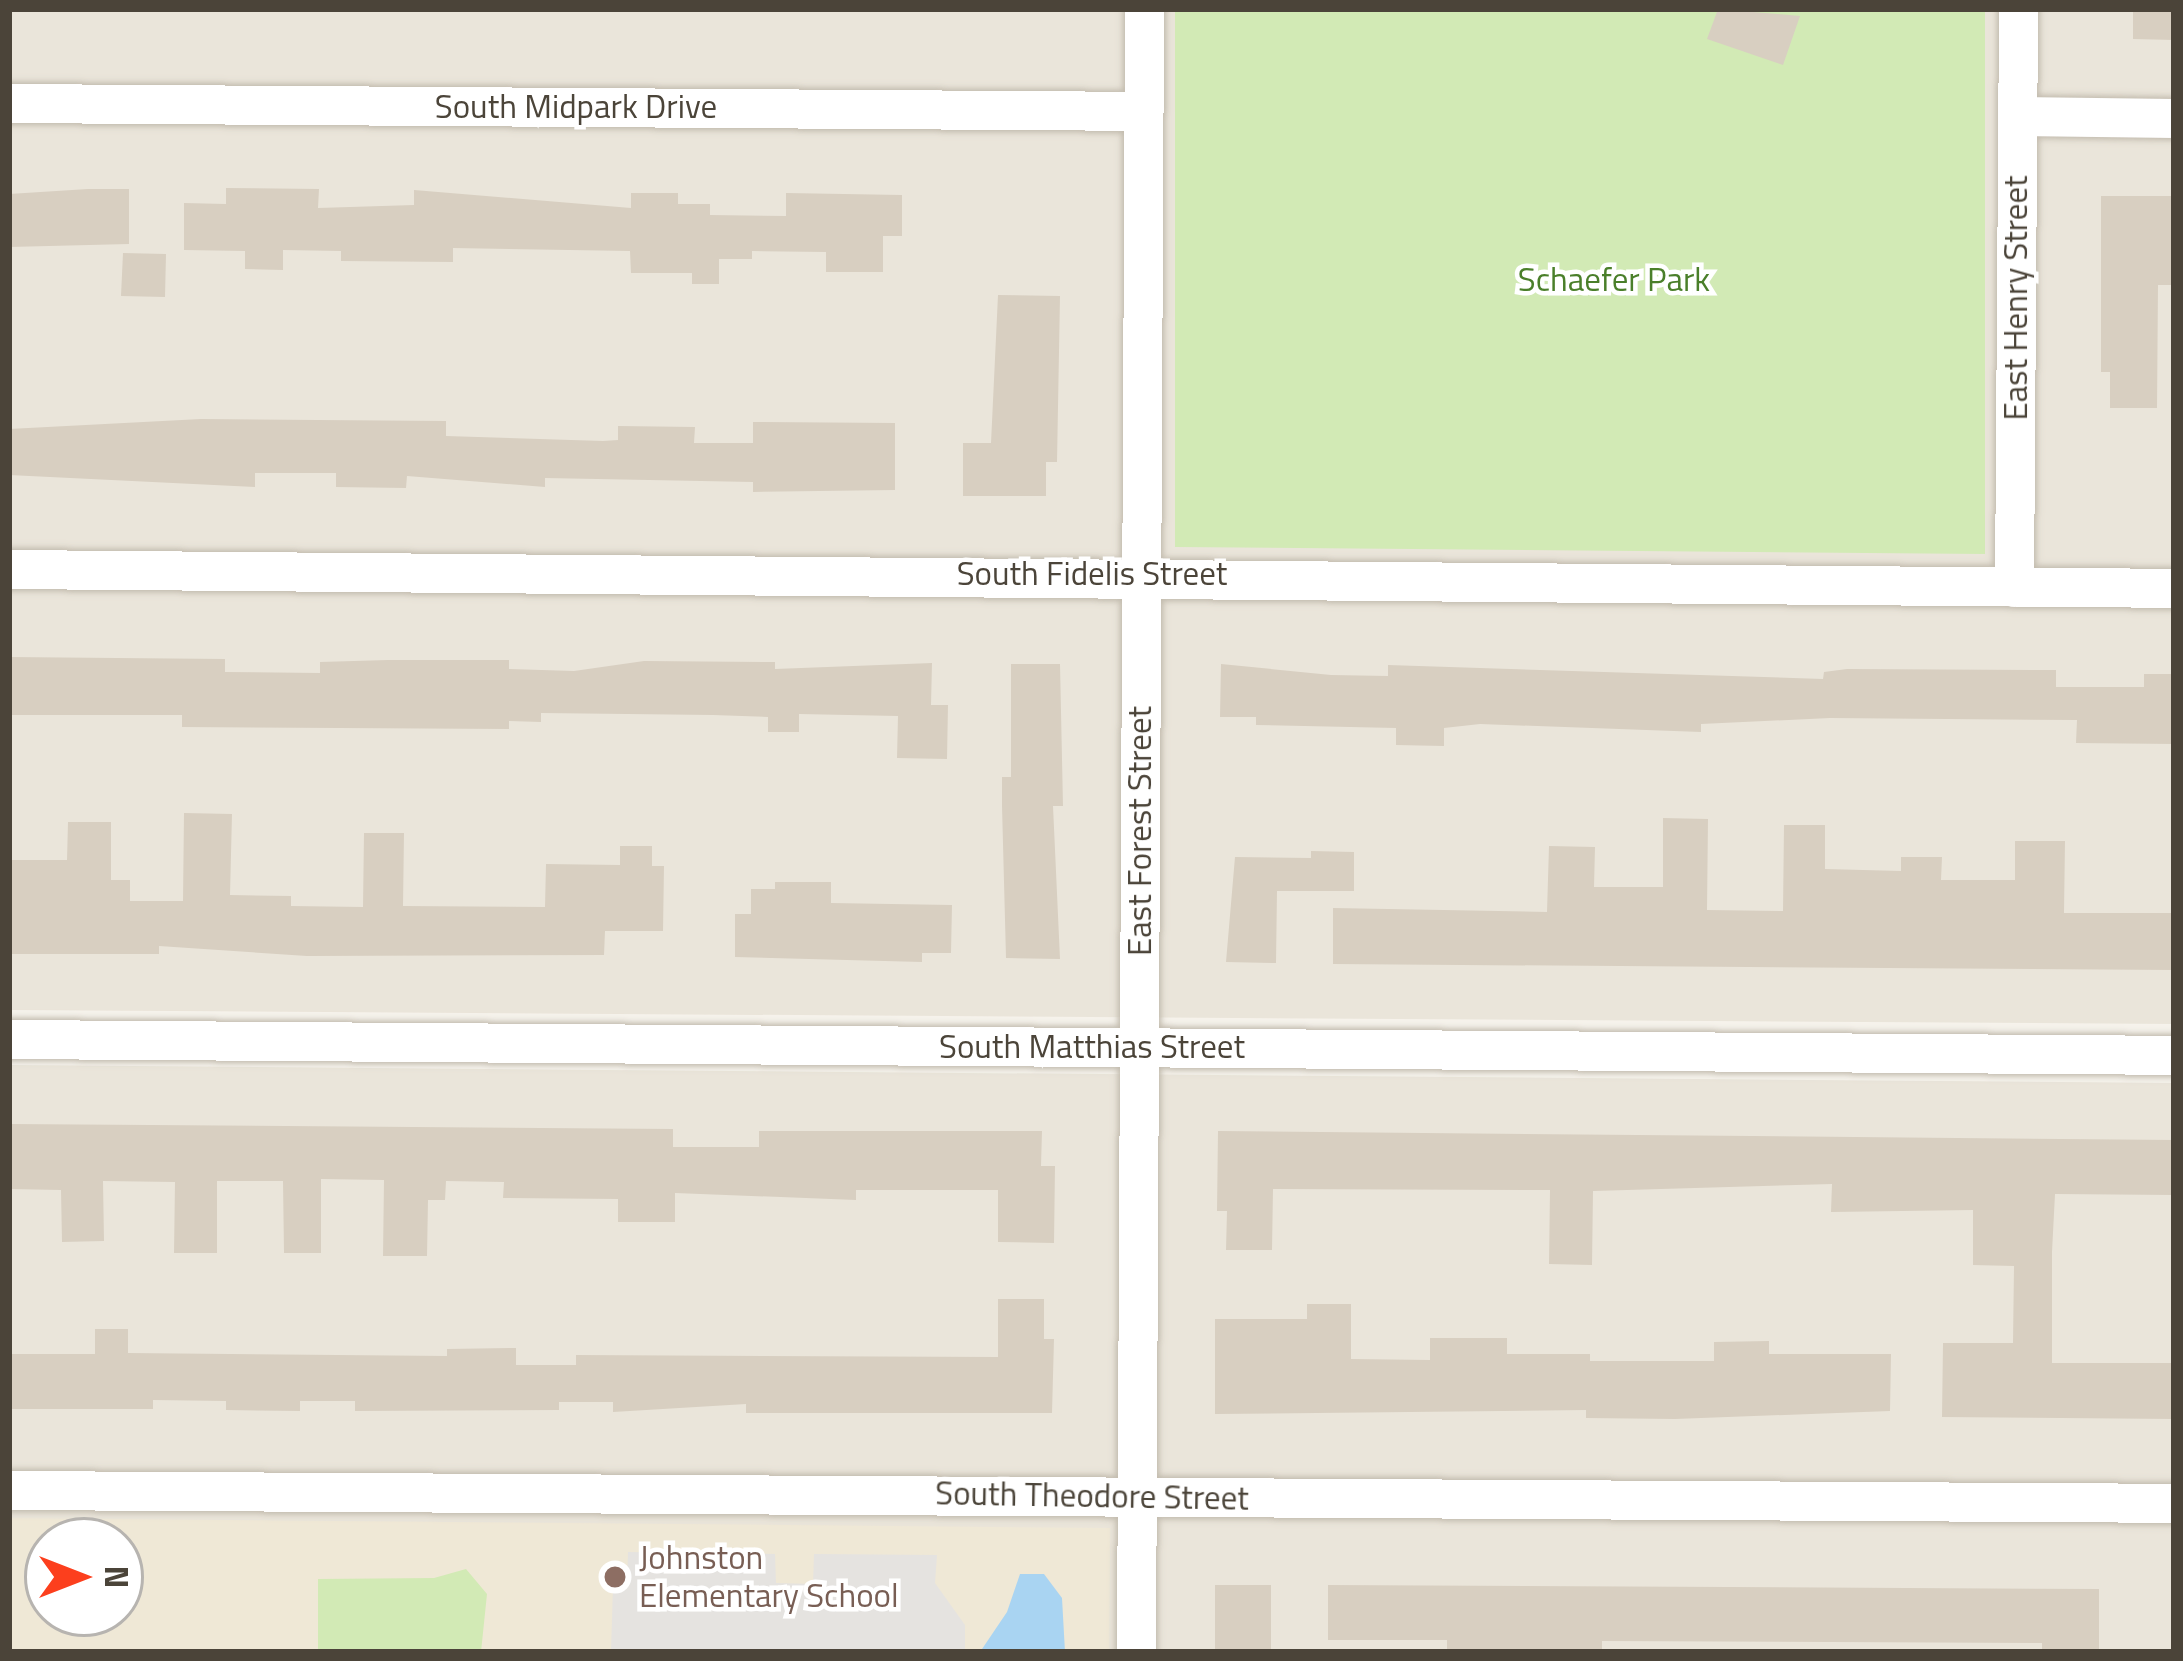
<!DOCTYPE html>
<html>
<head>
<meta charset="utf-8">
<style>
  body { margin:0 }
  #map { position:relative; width:2183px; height:1661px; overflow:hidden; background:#f6f3ec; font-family:"Titillium Web",sans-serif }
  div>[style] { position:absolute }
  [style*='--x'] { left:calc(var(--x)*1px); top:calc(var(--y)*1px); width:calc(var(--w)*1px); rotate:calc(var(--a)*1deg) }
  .residential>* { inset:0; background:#eae5da }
  .education>* { inset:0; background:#efe8d6 }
  .green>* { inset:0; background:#d2eab5 }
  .parking>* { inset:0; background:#e5e3e0 }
  .water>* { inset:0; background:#a9d4f2 }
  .building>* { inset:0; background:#d8cfc1 }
  .roads { filter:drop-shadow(0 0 3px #c2bbae) drop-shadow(0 0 3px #c2bbae) }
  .minor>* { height:39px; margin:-19.5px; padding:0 19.5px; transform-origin:19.5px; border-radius:19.5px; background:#fff }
  .dots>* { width:33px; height:33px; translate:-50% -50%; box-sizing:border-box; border:6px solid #fff; border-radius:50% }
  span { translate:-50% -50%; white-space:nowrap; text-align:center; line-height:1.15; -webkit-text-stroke:9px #fff; paint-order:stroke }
  .street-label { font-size:33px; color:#4b4439 }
  .park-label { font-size:33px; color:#4a7f2a }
  .education-label { font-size:33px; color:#785e54 }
  .left { translate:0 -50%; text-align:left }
  .frame { position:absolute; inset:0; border:12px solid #4b4439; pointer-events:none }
  .north { position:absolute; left:24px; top:1517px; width:120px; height:120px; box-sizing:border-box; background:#fff; border:3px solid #b7b4b0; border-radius:50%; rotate:90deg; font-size:33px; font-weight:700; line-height:48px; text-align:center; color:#4b4439 }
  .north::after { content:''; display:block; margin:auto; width:42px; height:54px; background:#fc3f1d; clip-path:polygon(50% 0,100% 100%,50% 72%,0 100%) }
</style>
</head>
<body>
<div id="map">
  <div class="residential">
    <i style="clip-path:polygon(9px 9px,2174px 9px,2174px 1024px,9px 1010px)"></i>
    <i style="clip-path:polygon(evenodd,9px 1065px,2174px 1083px,2174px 1652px,9px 1652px,9px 1065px,48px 1541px,120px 1541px,120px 1613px,48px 1613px,48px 1541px)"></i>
  </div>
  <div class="education">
    <i style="clip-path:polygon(evenodd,9px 1518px,1110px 1528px,1109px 1652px,9px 1652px,9px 1518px,48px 1541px,120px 1541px,120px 1613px,48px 1613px,48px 1541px)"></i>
  </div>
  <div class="green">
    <i style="clip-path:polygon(1175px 9px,1985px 9px,1985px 554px,1175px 547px)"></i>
    <i style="clip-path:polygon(466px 1569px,487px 1594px,481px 1652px,318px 1652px,318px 1579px,434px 1578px)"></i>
  </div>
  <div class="parking">
    <i style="clip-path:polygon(628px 1552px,775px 1554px,776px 1583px,813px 1584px,814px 1554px,937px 1555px,935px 1583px,965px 1625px,965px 1652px,611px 1652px,613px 1586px,627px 1584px)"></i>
  </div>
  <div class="water">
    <i style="clip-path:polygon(1020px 1574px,1044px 1574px,1062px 1598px,1065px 1652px,980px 1652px,1007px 1612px)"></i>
  </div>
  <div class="building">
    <i style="clip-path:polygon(1718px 9px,1800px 16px,1783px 65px,1707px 39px)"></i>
    <i style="clip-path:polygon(2133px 9px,2174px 9px,2174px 40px,2133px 39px)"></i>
    <i style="clip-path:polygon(226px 188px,319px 189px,318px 208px,414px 205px,414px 190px,631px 208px,631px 193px,678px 193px,678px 204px,710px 204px,710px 215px,786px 216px,786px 193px,902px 195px,902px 236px,883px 236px,883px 272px,826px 272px,826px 252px,752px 251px,752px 259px,719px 259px,719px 284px,692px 284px,692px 273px,631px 273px,630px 251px,453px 248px,453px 262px,341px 261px,341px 251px,283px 250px,283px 270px,245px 269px,245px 251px,184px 250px,184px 203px,226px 204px)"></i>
    <i style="clip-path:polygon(88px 189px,129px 189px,129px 244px,9px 247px,9px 194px)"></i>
    <i style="clip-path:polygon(2101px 196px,2174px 196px,2174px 285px,2158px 285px,2157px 408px,2110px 408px,2110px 372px,2101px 372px)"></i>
    <i style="clip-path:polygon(123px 253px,166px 254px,165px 297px,121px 296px)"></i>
    <i style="clip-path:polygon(998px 295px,1060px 296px,1057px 462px,1046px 462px,1046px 496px,963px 496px,963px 443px,991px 443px)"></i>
    <i style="clip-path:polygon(201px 419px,446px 421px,446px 436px,603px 441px,618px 440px,618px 426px,695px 427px,694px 443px,753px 443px,753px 422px,895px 423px,895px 490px,753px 492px,753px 482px,545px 478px,545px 487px,407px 476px,406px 488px,336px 487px,336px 473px,255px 473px,255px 487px,9px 475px,9px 429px)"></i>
    <i style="clip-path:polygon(9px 657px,225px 659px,225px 672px,320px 673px,320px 662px,388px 660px,509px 660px,509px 669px,574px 671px,644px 661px,775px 662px,775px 669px,932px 663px,931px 705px,948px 705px,947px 759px,897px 758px,898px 716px,799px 714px,799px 732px,768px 732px,768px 717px,713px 715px,541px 713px,541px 722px,509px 721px,509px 729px,182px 727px,182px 715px,9px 715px)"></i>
    <i style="clip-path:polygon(1011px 664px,1060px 664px,1063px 806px,1053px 806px,1060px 959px,1006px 958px,1002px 806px,1002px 777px,1011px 777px)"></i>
    <i style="clip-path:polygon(1221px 664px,1331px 675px,1388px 676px,1388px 665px,1823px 679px,1824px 672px,1847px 669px,2056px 670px,2056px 687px,2144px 687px,2144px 674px,2174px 674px,2174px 744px,2076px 743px,2077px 720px,1830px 718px,1701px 724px,1701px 732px,1480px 724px,1444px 728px,1444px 746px,1396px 745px,1396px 728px,1256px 725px,1256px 717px,1220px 717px)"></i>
    <i style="clip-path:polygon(184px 813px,232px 814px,230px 895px,291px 896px,291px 906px,363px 907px,364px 833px,404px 833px,403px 906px,545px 907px,546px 864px,620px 865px,620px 846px,652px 846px,652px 866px,664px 866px,663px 931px,605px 931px,604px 955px,307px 956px,159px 946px,159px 954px,9px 954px,9px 860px,67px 860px,68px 822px,111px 822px,111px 880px,130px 880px,130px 901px,183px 901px)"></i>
    <i style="clip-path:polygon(1663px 818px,1708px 819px,1707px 910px,1783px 911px,1784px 825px,1825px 825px,1825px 869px,1901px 871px,1901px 857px,1942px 857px,1941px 880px,2015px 880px,2015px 841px,2065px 841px,2064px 913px,2174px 913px,2174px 970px,1333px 964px,1333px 908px,1547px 912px,1549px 846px,1595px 847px,1594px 887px,1663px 887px)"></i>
    <i style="clip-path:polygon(1311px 851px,1354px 852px,1354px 891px,1277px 891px,1276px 963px,1226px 962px,1235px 857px,1311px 858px)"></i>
    <i style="clip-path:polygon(775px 882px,831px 882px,831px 903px,952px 905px,951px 953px,922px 953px,922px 962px,735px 957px,735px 914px,751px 914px,751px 889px,775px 889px)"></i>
    <i style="clip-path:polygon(9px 1124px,673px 1129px,673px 1147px,759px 1147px,759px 1131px,1042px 1131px,1041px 1166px,1055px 1166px,1054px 1243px,998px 1242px,998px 1190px,856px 1190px,856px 1200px,675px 1193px,675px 1222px,618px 1222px,618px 1199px,503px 1198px,504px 1182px,446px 1181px,445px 1200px,428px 1200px,427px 1256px,383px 1256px,384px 1180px,321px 1179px,321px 1253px,284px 1253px,283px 1181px,217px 1181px,217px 1253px,174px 1253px,175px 1182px,103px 1181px,104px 1241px,62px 1242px,61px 1190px,9px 1189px)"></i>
    <i style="clip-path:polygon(1218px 1131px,2174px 1140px,2174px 1195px,2055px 1194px,2052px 1252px,2052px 1363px,2174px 1363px,2174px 1419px,1942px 1417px,1943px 1343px,2013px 1343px,2014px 1266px,1973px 1265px,1973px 1210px,1831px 1212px,1832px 1184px,1593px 1191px,1592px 1265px,1549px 1264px,1550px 1190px,1273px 1189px,1272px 1250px,1226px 1250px,1227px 1211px,1217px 1211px)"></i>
    <i style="clip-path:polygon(998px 1299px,1044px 1299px,1044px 1339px,1054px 1339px,1052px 1413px,746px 1413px,746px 1404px,613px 1412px,613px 1402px,559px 1402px,559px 1410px,355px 1411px,355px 1401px,300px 1401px,300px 1411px,226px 1410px,226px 1401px,153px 1400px,153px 1409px,9px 1409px,9px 1354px,95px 1354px,95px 1329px,128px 1329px,128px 1353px,447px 1356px,447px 1349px,516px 1348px,516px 1365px,576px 1365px,576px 1355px,998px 1357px)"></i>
    <i style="clip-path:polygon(1307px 1304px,1351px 1304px,1351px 1359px,1430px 1360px,1430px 1338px,1507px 1338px,1507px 1354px,1590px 1354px,1590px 1361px,1714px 1361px,1714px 1342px,1769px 1341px,1769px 1354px,1891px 1354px,1890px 1411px,1675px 1419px,1586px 1418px,1586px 1410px,1215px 1414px,1215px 1319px,1307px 1319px)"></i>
    <i style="clip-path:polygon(1215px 1585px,1271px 1585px,1271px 1652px,1215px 1652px)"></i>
    <i style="clip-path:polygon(1328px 1585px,2099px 1589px,2099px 1652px,2042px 1652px,2042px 1643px,1602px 1641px,1602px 1652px,1447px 1652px,1447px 1640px,1328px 1640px)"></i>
  </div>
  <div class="roads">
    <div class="minor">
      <i style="--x:9;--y:103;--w:1134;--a:0.4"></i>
      <i style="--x:2018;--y:116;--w:156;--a:0.7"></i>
      <i style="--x:9;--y:569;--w:2165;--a:0.5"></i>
      <i style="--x:2014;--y:587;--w:578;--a:-89.6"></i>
      <i style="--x:9;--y:1039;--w:2165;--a:0.42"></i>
      <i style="--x:9;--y:1490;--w:2165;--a:0.34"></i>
      <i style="--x:1136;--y:1652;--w:1643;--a:-89.72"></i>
    </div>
  </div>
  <div class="dots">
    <i style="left:615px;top:1577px;background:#8d6e63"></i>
  </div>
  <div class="street-label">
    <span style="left:576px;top:107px">South Midpark Drive</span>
    <span style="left:2016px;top:298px;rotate:-90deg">East Henry Street</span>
    <span style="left:1092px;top:574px">South Fidelis Street</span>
    <span style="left:1140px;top:831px;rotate:-90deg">East Forest Street</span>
    <span style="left:1092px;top:1047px">South Matthias Street</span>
    <span style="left:1092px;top:1496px;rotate:1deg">South Theodore Street</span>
  </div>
  <div class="park-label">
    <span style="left:1614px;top:280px">Schaefer Park</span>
  </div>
  <div class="education-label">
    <span class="left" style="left:639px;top:1577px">Johnston<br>Elementary School</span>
  </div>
  <div class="frame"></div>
  <div class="north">N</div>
</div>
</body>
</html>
